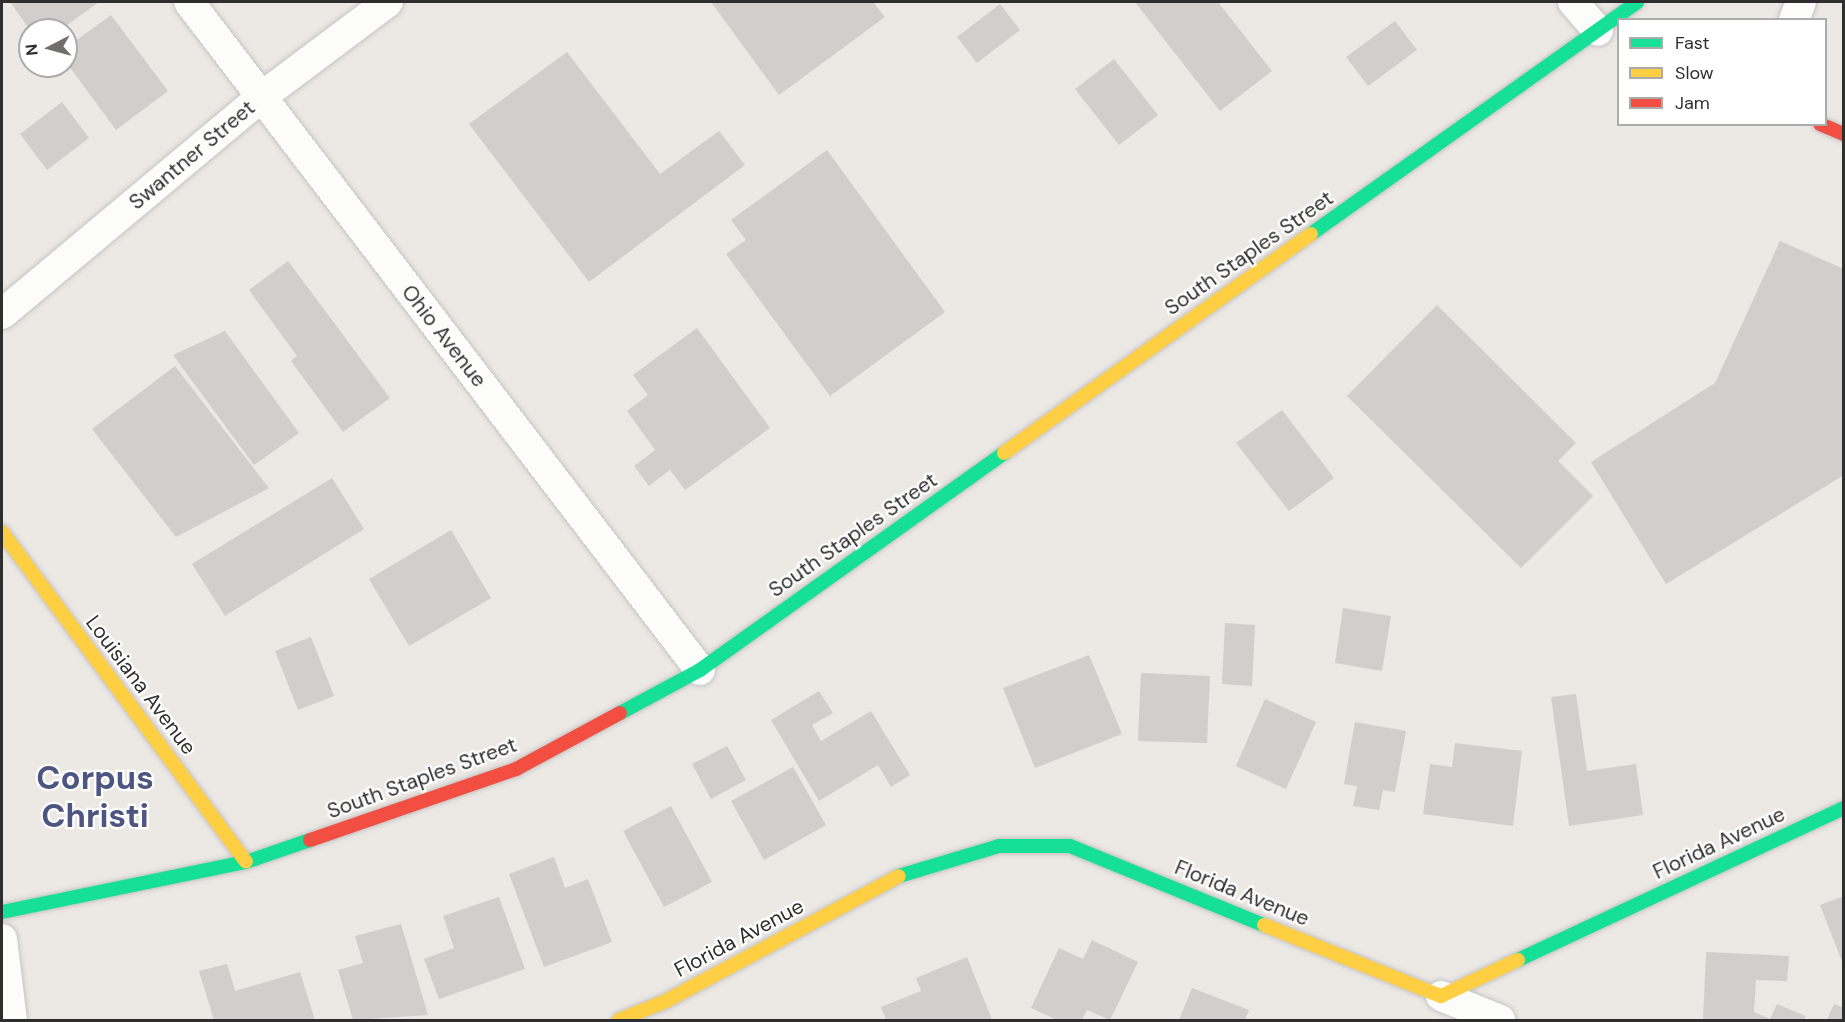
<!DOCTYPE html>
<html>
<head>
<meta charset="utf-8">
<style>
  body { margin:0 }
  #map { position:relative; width:1845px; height:1022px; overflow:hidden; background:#ece8e4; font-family:"DM Sans",sans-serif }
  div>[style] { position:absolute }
  .building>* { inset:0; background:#d1cecb }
  .roads { filter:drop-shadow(0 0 2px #c5c4c5) drop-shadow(0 0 2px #c5c4c5) }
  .street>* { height:30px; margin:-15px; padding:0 15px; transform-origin:15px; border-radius:15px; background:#fcfcfb }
  .fast>* { height:14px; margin:-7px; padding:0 7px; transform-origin:7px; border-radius:7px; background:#16e098 }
  .slow>* { height:14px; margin:-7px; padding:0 7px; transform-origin:7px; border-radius:7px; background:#ffcf43 }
  .jam>* { height:14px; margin:-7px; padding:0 7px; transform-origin:7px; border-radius:7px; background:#f24e42 }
  span { translate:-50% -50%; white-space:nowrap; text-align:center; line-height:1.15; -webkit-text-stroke:4.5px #fff; paint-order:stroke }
  .street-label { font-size:21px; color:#2e2e2e }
  .town-label { font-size:33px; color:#4d5680; font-weight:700 }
  .frame { position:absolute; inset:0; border:3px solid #2e2e2e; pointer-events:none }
  .legend { position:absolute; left:1617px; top:18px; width:210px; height:108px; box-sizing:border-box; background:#fff; border:2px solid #ababab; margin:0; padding:8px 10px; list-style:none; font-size:18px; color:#2e2e2e }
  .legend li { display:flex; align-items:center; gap:12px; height:30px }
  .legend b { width:30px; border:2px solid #ababab }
  .north { position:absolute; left:18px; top:18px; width:60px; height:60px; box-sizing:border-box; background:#fff; border:2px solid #ababab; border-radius:50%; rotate:264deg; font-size:16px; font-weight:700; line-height:24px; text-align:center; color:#2e2e2e }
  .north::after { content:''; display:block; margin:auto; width:21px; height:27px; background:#706f6e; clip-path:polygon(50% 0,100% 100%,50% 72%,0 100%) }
</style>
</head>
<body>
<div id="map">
  <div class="building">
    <i style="clip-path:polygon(10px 2px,99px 2px,60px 30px,30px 30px)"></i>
    <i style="clip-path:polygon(711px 2px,873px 2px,885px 17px,779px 95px)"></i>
    <i style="clip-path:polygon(1135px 2px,1218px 2px,1272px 71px,1220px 111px)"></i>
    <i style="clip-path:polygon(1000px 4px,1020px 30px,977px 63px,957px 37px)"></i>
    <i style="clip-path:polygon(111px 15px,168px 91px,116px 130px,66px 62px,66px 48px)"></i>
    <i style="clip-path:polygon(1395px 21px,1417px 50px,1368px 86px,1346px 57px)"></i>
    <i style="clip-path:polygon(567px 52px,660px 174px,719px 131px,745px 165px,589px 282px,469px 124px)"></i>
    <i style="clip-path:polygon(1114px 59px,1158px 115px,1119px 145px,1075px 89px)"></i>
    <i style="clip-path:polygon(62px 102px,89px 138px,47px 170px,20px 134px)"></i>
    <i style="clip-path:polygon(827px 150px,945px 312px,830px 396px,726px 254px,746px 240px,731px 220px)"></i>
    <i style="clip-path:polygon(1780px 241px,1844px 269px,1844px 475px,1666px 584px,1591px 462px,1715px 383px)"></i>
    <i style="clip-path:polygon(288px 261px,390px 398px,343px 432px,291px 361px,297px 356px,249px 290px)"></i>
    <i style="clip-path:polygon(1437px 305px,1576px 443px,1558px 461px,1593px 496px,1521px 568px,1347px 396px)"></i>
    <i style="clip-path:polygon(697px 328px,770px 428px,685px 490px,670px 470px,649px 486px,634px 466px,655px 450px,627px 411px,648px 395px,633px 375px)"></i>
    <i style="clip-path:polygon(225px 331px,299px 433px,254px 465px,173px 355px)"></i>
    <i style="clip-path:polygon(175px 366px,269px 488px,176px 537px,92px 429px)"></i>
    <i style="clip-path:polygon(1282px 410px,1334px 478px,1289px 511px,1236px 443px)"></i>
    <i style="clip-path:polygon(332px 478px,364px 529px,225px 616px,192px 564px)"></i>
    <i style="clip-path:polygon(451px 530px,491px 598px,409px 646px,369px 579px)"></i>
    <i style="clip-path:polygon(1343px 608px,1391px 616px,1382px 671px,1335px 663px)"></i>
    <i style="clip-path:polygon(1225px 623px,1255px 625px,1252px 686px,1222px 684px)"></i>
    <i style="clip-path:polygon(311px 637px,334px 696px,298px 710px,275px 651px)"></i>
    <i style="clip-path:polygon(1089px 655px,1122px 734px,1035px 768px,1003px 688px)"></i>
    <i style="clip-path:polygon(1141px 673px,1210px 676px,1207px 743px,1138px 741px)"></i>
    <i style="clip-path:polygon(819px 691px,833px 713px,812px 725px,821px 741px,871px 711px,910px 775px,891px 787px,878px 765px,819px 801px,771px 720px)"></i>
    <i style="clip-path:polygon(1576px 694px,1587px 771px,1636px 764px,1643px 815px,1569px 826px,1551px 697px)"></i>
    <i style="clip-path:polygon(1265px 699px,1316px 722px,1286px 789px,1236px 766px)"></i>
    <i style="clip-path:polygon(1355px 722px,1406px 731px,1395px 792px,1383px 790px,1379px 810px,1353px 806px,1357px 786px,1344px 784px)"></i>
    <i style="clip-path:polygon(1455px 743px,1522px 751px,1513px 826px,1423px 814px,1430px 764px,1452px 767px)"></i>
    <i style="clip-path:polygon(727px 746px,746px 780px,711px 799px,692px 764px)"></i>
    <i style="clip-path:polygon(793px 767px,826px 825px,764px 860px,731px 801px)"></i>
    <i style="clip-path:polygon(671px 806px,712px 882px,664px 907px,623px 831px)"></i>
    <i style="clip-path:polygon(554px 857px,565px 888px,588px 879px,612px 942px,544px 967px,509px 874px)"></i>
    <i style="clip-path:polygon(1844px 896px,1844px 964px,1843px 964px,1820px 905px)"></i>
    <i style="clip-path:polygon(499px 897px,525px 969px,439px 999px,424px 959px,454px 948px,443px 916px)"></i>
    <i style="clip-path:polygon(401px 924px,428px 1015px,353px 1020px,338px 970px,363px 963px,355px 936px)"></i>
    <i style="clip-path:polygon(1092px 940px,1138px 962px,1110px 1020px,1087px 1010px,1082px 1020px,1057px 1020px,1031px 1008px,1059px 948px,1083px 959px)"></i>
    <i style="clip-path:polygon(1706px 952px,1789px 956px,1787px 981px,1756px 980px,1754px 1012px,1770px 1019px,1777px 1004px,1806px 1016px,1804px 1020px,1703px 1020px)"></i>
    <i style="clip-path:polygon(967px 957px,992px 1020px,886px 1020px,881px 1007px,921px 991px,916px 978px)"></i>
    <i style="clip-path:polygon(227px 964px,235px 991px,300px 972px,315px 1020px,214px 1020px,199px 971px)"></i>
    <i style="clip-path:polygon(1192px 988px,1249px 1010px,1245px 1020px,1179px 1020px)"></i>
    <i style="clip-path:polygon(1834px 1004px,1844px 1008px,1844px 1020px,1827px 1020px)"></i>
  </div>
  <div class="roads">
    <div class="street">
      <i style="left:189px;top:2px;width:841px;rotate:52.59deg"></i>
      <i style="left:1573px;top:2px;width:38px;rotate:49deg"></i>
      <i style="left:1794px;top:20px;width:19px;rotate:-69deg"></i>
      <i style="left:2px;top:314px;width:336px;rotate:-39.9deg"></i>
      <i style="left:260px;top:98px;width:160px;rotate:-36.9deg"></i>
      <i style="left:2px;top:939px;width:82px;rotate:83deg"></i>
      <i style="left:1441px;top:996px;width:64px;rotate:22.1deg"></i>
    </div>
    <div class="fast">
      <i style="left:1311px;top:234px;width:400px;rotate:-35.4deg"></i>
      <i style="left:620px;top:713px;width:91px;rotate:-28.3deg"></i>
      <i style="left:700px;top:670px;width:374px;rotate:-35.5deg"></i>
      <i style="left:899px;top:876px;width:104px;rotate:-16.7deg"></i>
      <i style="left:999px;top:846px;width:71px"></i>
      <i style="left:1070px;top:846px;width:209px;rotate:22.2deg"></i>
      <i style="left:2px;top:912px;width:249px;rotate:-11.6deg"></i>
      <i style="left:246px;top:862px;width:68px;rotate:-19deg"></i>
      <i style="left:1518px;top:960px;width:360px;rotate:-25deg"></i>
    </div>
    <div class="slow">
      <i style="left:1004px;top:453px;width:377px;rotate:-35.5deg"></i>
      <i style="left:2px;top:532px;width:410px;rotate:53.5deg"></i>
      <i style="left:1264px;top:925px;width:191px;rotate:21.9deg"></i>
      <i style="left:1441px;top:996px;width:85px;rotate:-25.1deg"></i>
      <i style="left:619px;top:1020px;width:51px;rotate:-22deg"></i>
      <i style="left:666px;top:1001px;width:264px;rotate:-28.2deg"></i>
    </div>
    <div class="jam">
      <i style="left:1820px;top:124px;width:26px;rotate:23deg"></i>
      <i style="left:310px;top:840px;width:218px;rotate:-19deg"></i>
      <i style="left:516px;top:769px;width:118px;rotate:-28.3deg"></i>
    </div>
  </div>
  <div class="street-label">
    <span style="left:192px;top:155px;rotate:-40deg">Swantner Street</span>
    <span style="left:1249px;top:253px;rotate:-35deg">South Staples Street</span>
    <span style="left:444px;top:336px;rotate:52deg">Ohio Avenue</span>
    <span style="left:853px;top:535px;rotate:-35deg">South Staples Street</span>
    <span style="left:141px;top:685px;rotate:53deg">Louisiana Avenue</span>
    <span style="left:422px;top:778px;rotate:-20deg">South Staples Street</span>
    <span style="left:1719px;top:843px;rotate:-25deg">Florida Avenue</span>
    <span style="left:1242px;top:893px;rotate:22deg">Florida Avenue</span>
    <span style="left:739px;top:938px;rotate:-28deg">Florida Avenue</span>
  </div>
  <div class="town-label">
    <span style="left:95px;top:797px">Corpus<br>Christi</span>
  </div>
  <div class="frame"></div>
  <ul class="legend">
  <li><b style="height:8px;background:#16e098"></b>Fast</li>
  <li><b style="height:8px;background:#ffcf43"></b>Slow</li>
  <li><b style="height:8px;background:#f24e42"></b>Jam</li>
  </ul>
  <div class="north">N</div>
</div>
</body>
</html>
